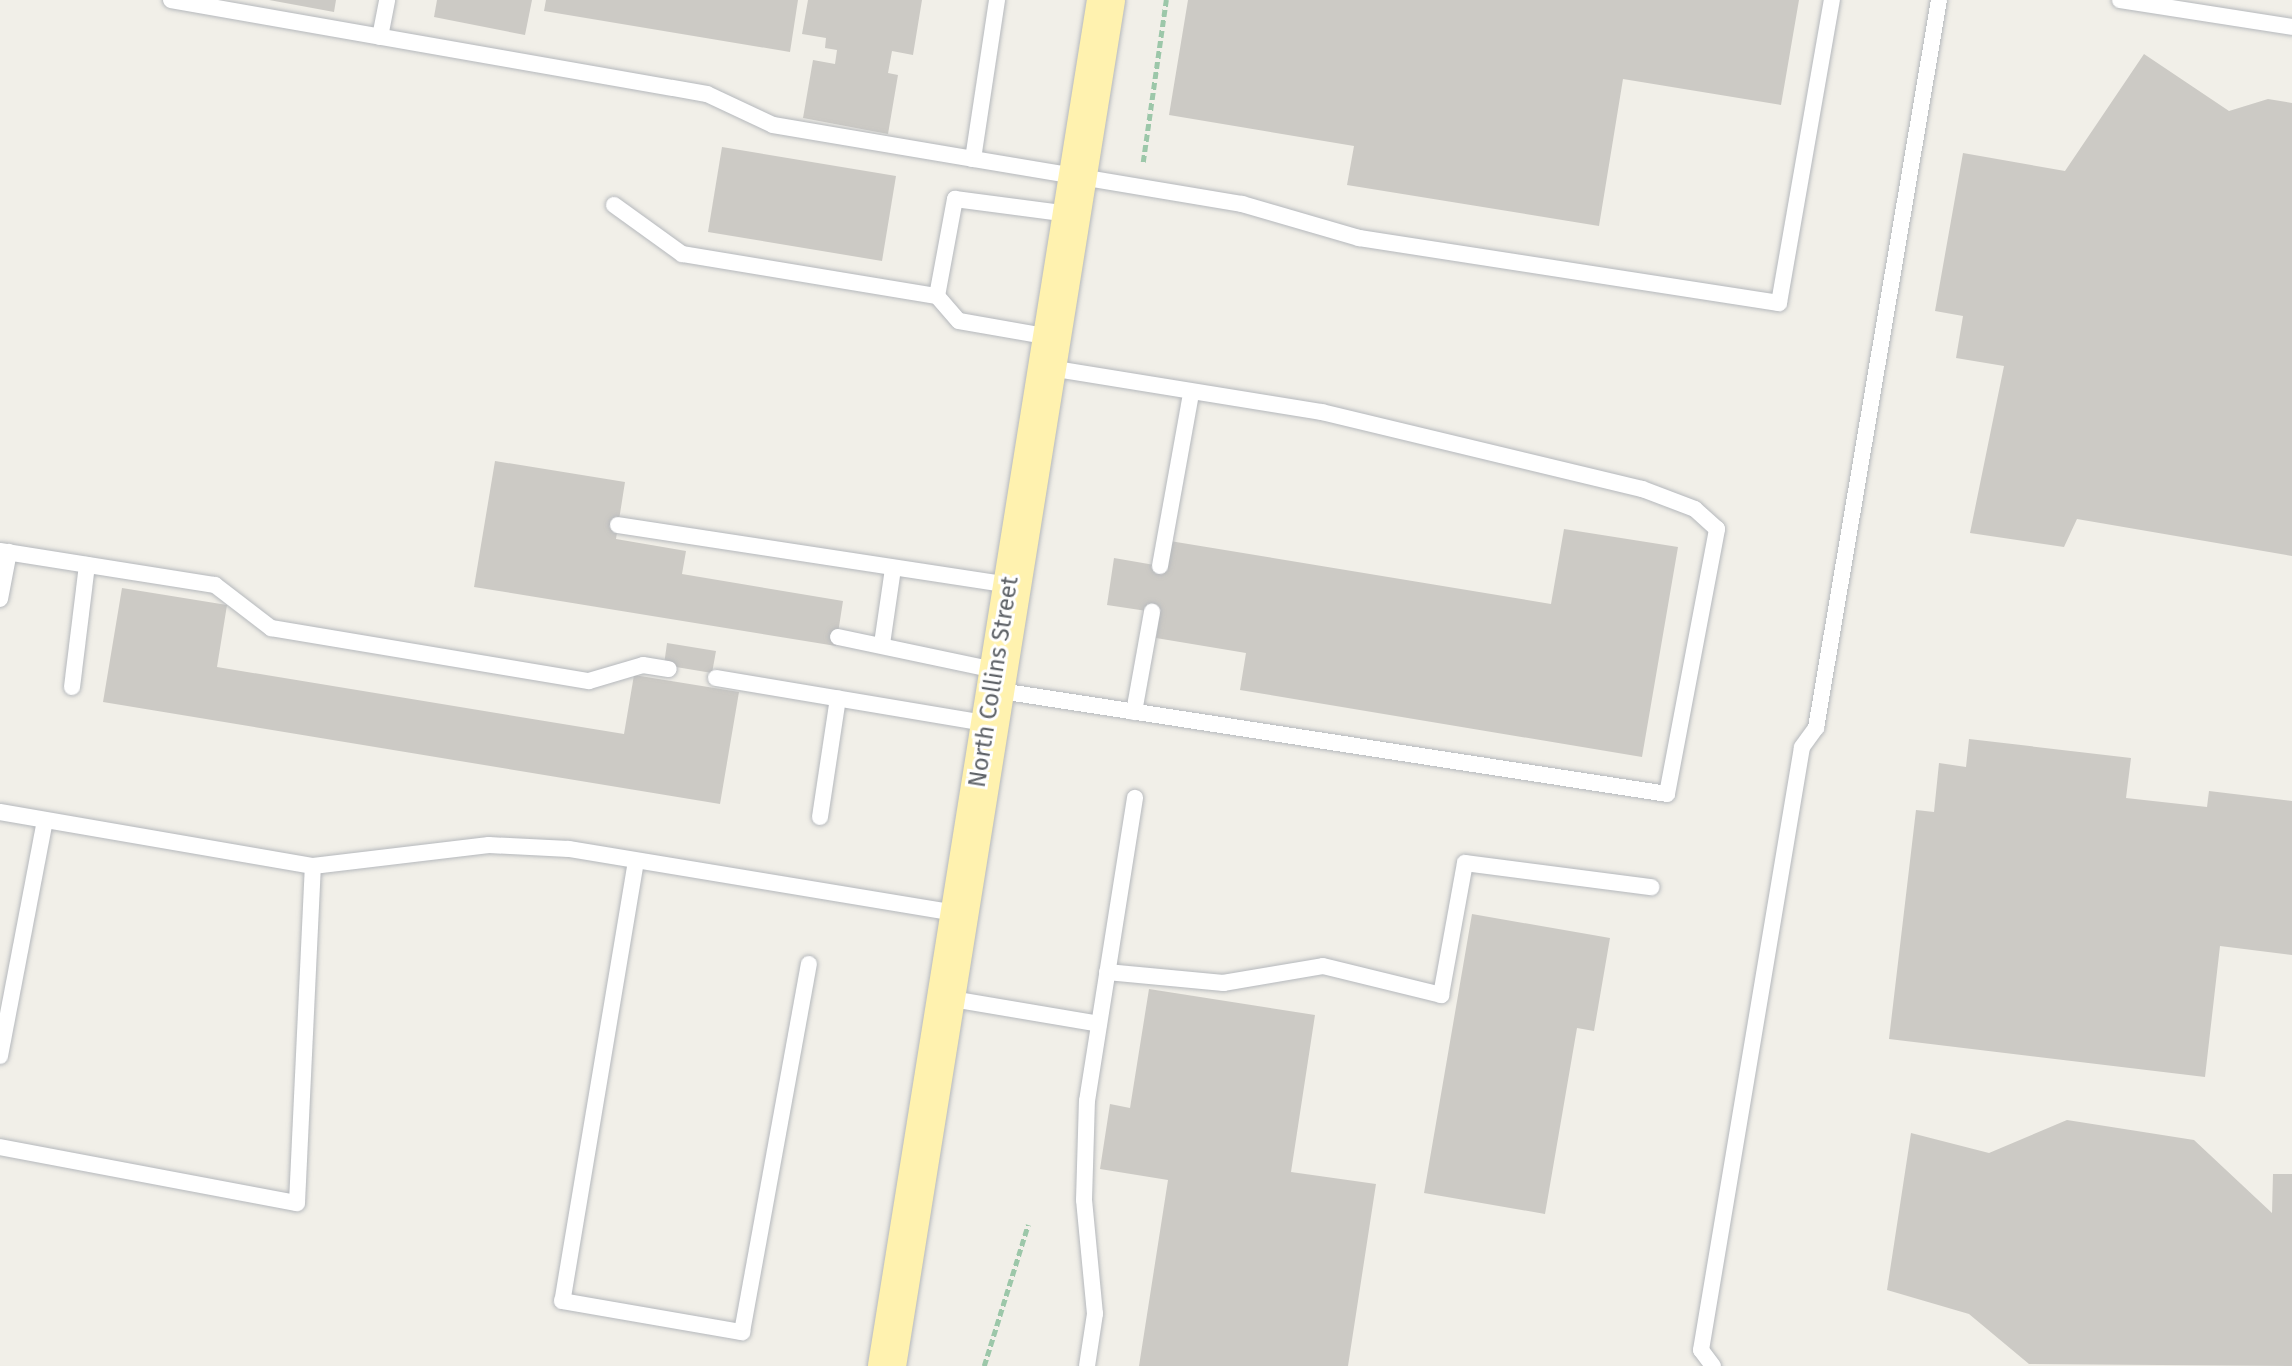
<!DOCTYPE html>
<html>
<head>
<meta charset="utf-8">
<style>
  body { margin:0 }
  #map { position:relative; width:2292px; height:1366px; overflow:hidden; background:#f1efe8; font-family:"Fira Sans",sans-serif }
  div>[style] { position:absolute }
  .building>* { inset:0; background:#cccac5 }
  .path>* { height:4.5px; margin-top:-2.25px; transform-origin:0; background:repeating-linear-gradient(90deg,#9cc7a9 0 7px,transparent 0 10.5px) }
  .roads { filter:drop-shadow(0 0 2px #b5b8bc) drop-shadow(0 0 2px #b5b8bc) }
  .service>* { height:16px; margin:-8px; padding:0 8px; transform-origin:8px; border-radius:8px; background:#fff }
  .primary>* { height:38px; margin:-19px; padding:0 19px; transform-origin:19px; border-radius:19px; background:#fff2af }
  span { translate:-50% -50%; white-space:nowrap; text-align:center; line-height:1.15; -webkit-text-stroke:6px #fff; paint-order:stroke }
  .street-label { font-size:24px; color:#5f6368 }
</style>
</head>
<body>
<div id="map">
  <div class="building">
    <i style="clip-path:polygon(269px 0,336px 0,334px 12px)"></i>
    <i style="clip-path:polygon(437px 0,532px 0,525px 35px,434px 17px)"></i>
    <i style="clip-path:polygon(546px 0,798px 0,790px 52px,544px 11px)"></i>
    <i style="clip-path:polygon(808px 0,922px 0,913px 55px,892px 51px,888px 73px,898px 75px,888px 134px,803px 118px,813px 60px,835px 64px,837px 50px,825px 48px,826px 38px,802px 34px)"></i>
    <i style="clip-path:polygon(1188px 0,1799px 0,1781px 105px,1623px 79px,1599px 226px,1347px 185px,1354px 146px,1169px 115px)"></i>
    <i style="clip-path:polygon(2144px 54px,2229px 111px,2268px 99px,2292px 103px,2292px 556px,2077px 519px,2064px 547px,1970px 533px,2004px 366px,1956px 358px,1963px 316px,1935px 311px,1963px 153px,2065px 171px)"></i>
    <i style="clip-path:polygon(722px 147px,896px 176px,882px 261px,708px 232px)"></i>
    <i style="clip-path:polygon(495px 461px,625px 482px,616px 539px,686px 551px,682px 574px,843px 601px,836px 646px,474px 587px)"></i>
    <i style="clip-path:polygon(1564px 529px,1678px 547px,1642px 757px,1240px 690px,1246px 653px,1156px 638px,1160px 613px,1107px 605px,1114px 558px,1166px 567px,1170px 541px,1551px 604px)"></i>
    <i style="clip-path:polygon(122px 588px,227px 605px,217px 667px,624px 734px,634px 675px,739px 692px,720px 804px,103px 702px)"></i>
    <i style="clip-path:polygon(667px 643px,716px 651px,712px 673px,664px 665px)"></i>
    <i style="clip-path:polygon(1969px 739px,2131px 758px,2126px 798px,2207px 807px,2209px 791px,2292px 801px,2292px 955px,2220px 946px,2205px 1077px,1889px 1039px,1916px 810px,1934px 812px,1939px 763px,1966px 767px)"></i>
    <i style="clip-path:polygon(1472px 914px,1610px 938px,1594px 1031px,1577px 1028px,1545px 1214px,1424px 1193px)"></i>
    <i style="clip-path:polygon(1149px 989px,1315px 1015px,1291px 1172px,1376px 1184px,1348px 1366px,1139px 1366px,1168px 1180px,1100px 1169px,1110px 1104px,1130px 1108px)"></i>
    <i style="clip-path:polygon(2067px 1120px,2194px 1140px,2272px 1213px,2273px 1174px,2292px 1174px,2292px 1366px,2029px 1364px,1969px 1314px,1887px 1290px,1911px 1133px,1989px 1153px)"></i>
  </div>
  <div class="path">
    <i style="left:1143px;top:162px;width:164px;rotate:-81.9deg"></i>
    <i style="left:984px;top:1366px;width:148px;rotate:-72.7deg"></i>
  </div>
  <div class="roads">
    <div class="service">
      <i style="left:171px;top:0;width:544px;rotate:9.95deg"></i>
      <i style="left:707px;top:94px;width:73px;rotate:25.2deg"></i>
      <i style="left:773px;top:125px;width:203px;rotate:9.6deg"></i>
      <i style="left:973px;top:159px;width:161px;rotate:-81.4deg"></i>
      <i style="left:2120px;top:0;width:174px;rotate:8.9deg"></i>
      <i style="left:380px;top:37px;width:38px;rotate:-79deg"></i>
      <i style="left:973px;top:159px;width:273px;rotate:9.5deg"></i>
      <i style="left:1242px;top:204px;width:122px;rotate:16.2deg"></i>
      <i style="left:1359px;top:238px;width:425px;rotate:8.8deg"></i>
      <i style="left:1779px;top:303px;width:308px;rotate:-80.1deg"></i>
      <i style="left:614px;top:205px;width:84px;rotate:35.8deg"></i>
      <i style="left:682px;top:254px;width:258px;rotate:9.4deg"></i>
      <i style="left:937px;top:296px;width:99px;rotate:-79.5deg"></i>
      <i style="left:955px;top:199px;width:115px;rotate:7.5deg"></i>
      <i style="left:937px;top:296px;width:33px;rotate:49deg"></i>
      <i style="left:959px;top:321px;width:92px;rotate:10deg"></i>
      <i style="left:618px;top:525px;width:396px;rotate:8.7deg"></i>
      <i style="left:0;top:551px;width:218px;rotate:9deg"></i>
      <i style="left:215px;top:585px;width:71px;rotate:37.5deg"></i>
      <i style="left:271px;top:628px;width:322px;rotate:9.5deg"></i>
      <i style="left:589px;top:681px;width:56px;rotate:-16.5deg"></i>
      <i style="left:643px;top:665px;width:26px;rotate:9deg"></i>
      <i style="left:1160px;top:566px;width:175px;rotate:-79.8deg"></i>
      <i style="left:0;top:599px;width:48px;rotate:-79.2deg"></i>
      <i style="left:838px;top:637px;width:160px;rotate:11.9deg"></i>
      <i style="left:882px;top:644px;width:76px;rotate:-81.7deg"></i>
      <i style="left:716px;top:678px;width:274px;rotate:9.5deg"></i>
      <i style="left:72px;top:687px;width:123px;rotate:-83deg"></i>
      <i style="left:994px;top:690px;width:681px;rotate:8.78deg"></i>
      <i style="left:1667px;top:794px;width:270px;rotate:-79.3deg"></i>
      <i style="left:1717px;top:529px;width:30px;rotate:-138deg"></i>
      <i style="left:1695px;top:509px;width:57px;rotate:-159.3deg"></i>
      <i style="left:1642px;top:489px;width:329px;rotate:-166.5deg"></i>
      <i style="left:1322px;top:412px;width:281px;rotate:-170.8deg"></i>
      <i style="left:1134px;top:712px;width:102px;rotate:-79.8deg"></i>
      <i style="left:0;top:812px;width:318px;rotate:9.8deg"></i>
      <i style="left:313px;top:866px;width:177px;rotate:-6.8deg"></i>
      <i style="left:489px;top:845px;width:80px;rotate:2.9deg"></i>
      <i style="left:569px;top:849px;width:393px;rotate:9.4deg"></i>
      <i style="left:820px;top:817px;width:120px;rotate:-81.4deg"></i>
      <i style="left:636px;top:861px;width:446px;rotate:99.5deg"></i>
      <i style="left:562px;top:1301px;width:183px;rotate:9.8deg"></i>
      <i style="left:742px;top:1332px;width:374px;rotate:-79.7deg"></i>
      <i style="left:1107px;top:972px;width:117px;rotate:5.4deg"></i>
      <i style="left:1223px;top:983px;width:101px;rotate:-9.6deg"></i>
      <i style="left:1323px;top:966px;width:122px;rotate:13.8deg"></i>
      <i style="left:1441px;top:995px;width:134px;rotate:-79.7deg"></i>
      <i style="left:1465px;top:863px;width:188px;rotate:7.4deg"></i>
      <i style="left:946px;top:998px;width:155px;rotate:9.6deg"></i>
      <i style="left:0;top:1056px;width:240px;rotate:-79.2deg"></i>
      <i style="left:0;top:1147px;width:302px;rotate:10.7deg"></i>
      <i style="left:297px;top:1203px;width:337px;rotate:-87.3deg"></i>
      <i style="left:1087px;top:1366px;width:53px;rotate:-81.3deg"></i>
      <i style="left:1095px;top:1314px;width:115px;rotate:-95.5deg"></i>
      <i style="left:1084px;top:1200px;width:99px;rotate:-88.3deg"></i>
      <i style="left:1087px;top:1101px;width:307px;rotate:-81deg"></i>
      <i style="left:1713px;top:1366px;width:20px;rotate:-127deg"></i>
      <i style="left:1701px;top:1350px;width:611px;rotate:-80.49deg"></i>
      <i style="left:1802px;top:747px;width:24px;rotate:-54deg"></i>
      <i style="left:1816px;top:728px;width:738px;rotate:-80.41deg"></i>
    </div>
    <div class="primary">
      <i style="left:887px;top:1366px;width:1383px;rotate:-80.89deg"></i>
    </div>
  </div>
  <div class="street-label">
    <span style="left:994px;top:682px;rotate:-81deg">North Collins Street</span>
  </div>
</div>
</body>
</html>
